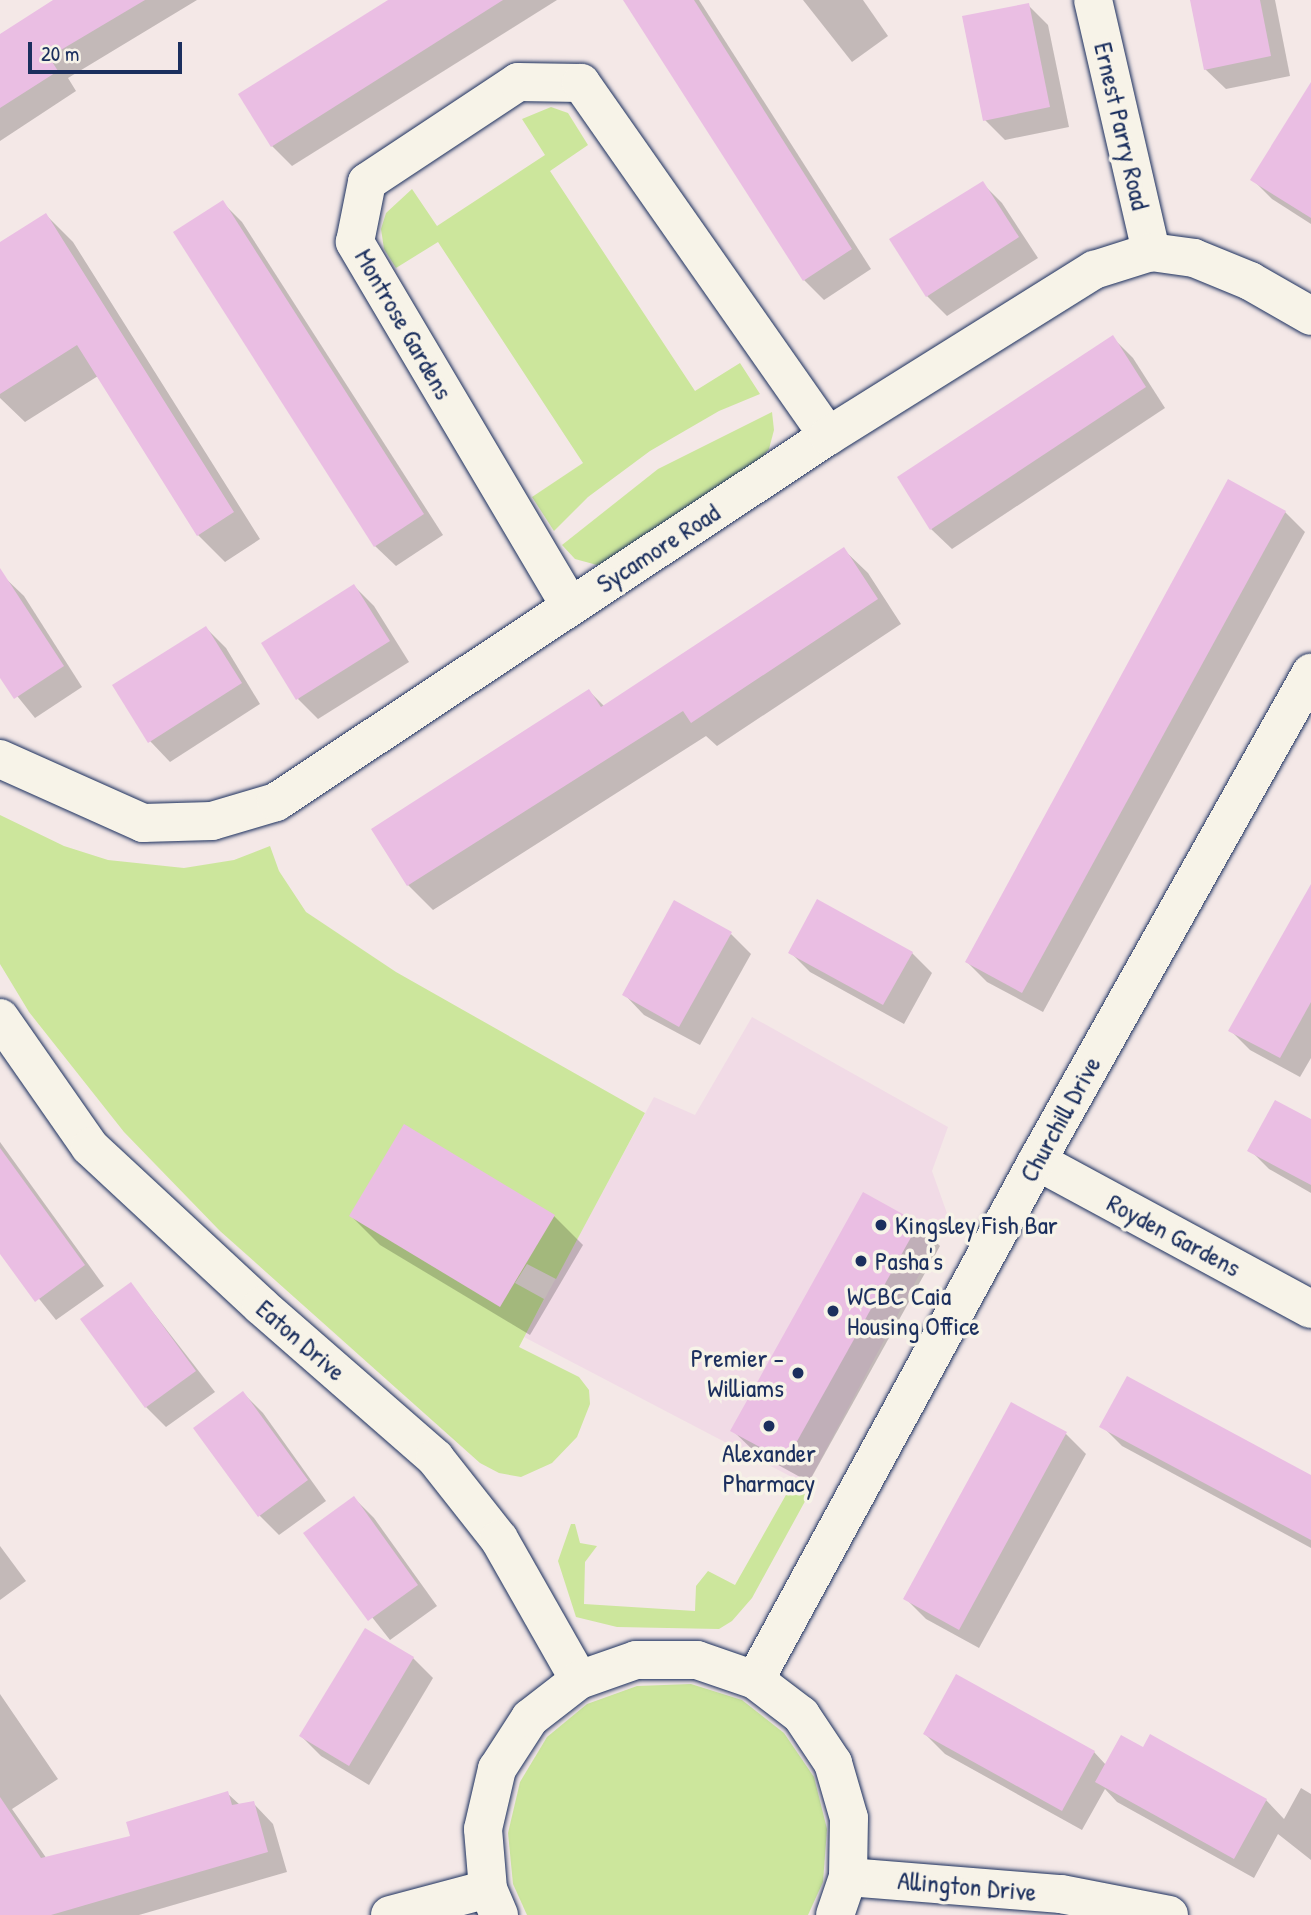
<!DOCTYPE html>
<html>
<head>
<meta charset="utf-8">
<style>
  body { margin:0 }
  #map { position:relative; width:1311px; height:1915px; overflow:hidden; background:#f4e8e7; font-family:"Patrick Hand",sans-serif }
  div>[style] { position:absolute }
  .built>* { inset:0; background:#f1dbe6 }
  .green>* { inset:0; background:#cce69c }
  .shadow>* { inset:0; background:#0003 }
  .building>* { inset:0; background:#eabee3 }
  .roads { filter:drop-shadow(0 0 2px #1b2f5e) drop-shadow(0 0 2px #1b2f5e) }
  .minor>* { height:38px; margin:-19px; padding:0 19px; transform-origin:19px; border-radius:19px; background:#f7f3e8 }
  .dots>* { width:19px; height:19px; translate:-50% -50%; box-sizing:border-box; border:4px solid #f7f3e8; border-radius:50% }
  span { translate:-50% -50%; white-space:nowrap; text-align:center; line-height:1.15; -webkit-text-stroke:7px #f7f3e8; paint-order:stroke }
  .street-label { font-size:26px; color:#1b2f5e }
  .poi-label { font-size:26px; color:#1b2f5e }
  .left { translate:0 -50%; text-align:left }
  .right { translate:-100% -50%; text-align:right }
  .scale { position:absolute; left:28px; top:42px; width:154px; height:32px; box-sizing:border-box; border:4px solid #1b2f5e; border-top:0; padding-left:9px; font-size:21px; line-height:24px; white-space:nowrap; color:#1b2f5e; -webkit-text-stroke:5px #f7f3e8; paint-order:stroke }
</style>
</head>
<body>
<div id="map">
  <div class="built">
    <i style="clip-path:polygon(752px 1017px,948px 1127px,932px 1171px,949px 1219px,807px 1485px,524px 1337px,654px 1097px,695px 1115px)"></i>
  </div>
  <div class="green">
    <i style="clip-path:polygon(551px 107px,568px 113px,588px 145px,550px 171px,695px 391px,740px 363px,760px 394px,719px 411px,650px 451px,588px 497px,554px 531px,532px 497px,583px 463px,438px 242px,396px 268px,384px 249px,381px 229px,386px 213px,412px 189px,437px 226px,545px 155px,522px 119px)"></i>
    <i style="clip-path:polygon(772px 412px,774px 430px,769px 449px,755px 466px,617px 558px,597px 565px,575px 559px,562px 545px,658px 469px)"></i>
    <i style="clip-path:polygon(0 815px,64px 846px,108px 860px,184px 868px,234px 860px,270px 846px,279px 871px,306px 912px,396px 972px,645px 1113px,556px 1279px,527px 1264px,515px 1283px,544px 1299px,519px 1347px,579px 1377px,589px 1390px,590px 1404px,577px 1437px,552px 1463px,521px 1477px,499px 1473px,480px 1463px,220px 1231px,124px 1132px,29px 1012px,0 964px)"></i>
    <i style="clip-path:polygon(791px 1486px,809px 1494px,752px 1598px,732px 1621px,719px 1629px,617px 1627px,576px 1617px,558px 1561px,571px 1524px,575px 1524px,580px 1543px,597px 1546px,585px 1562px,584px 1604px,695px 1611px,696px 1586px,708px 1571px,735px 1585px)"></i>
    <i style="clip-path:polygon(691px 1684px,742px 1700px,784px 1733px,814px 1777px,827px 1829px,823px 1882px,808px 1915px,527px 1915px,513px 1884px,508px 1833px,520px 1782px,547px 1737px,587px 1704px,637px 1686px)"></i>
  </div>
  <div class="shadow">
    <i style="clip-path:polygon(56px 0,197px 0,68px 78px,76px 91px,0 141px,0 36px)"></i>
    <i style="clip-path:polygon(391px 0,557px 0,292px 166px,272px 146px)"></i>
    <i style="clip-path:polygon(624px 0,699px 0,871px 269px,824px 300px,804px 280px)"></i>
    <i style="clip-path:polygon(803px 0,863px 0,888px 36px,852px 62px)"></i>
    <i style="clip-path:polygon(1192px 0,1275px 0,1290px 76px,1226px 89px,1205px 69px)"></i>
    <i style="clip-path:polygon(1028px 5px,1048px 25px,1069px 127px,1005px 140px,985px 120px)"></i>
    <i style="clip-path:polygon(1311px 140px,1311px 224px,1272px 199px,1252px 179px)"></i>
    <i style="clip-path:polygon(982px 183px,1002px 203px,1038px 258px,947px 316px,927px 296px)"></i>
    <i style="clip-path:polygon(222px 202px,242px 222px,443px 535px,396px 566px,375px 546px)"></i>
    <i style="clip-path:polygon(46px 215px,73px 242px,260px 539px,225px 562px,198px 535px,98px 376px,25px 422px,0 398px,0 256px)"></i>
    <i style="clip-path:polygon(1113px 338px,1133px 358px,1165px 408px,952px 549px,931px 529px)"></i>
    <i style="clip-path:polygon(1285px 512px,1305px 532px,1043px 1012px,987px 982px,967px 962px)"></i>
    <i style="clip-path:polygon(843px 549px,868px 573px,901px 624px,717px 746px,706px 736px,433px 910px,408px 885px,374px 830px,589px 691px,605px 707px)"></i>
    <i style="clip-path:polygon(3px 576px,24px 596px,82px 687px,35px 718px,0 675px)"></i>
    <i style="clip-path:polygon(354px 586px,374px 606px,409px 662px,318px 719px,298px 699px)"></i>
    <i style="clip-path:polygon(206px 628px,226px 648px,260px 704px,170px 762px,150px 741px)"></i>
    <i style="clip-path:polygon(1311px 887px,1311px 1058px,1300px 1077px,1250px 1050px,1230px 1030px)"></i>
    <i style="clip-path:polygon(731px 934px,751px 954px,700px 1045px,644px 1015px,624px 994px)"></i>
    <i style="clip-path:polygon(790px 952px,912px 953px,932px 973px,904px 1024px,810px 972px)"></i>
    <i style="clip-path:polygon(1311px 1121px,1311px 1193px,1269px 1169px,1250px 1150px)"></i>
    <i style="clip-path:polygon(0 1142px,104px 1286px,56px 1320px,0 1250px)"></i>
    <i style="clip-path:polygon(351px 1216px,554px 1216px,583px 1245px,530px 1335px,380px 1245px)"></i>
    <i style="clip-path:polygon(918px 1224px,940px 1246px,809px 1482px,755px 1452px,732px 1430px)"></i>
    <i style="clip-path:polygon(131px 1284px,215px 1392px,166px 1427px,146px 1407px)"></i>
    <i style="clip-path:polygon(243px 1393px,263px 1413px,326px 1501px,279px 1535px,259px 1515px)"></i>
    <i style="clip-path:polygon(1102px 1426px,1311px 1477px,1311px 1548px,1122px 1446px)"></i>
    <i style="clip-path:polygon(1065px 1433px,1086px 1454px,979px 1648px,926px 1619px,906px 1599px)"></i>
    <i style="clip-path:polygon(354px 1498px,374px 1518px,437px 1606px,390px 1640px,306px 1533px)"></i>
    <i style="clip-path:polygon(0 1546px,26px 1581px,0 1600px)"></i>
    <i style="clip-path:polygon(413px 1658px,433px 1678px,369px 1785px,321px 1756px,301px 1736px)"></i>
    <i style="clip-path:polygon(0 1694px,58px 1779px,12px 1809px,47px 1859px,132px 1837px,227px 1793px,240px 1805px,253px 1803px,273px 1824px,287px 1872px,139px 1915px,7px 1915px,0 1905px)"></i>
    <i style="clip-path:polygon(925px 1734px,1094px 1752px,1106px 1765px,1143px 1749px,1266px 1800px,1284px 1819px,1301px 1788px,1311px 1794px,1311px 1860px,1278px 1834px,1254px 1878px,1117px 1802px,1105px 1789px,1082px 1830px,945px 1754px)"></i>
  </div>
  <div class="building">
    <i style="clip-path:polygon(53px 0,145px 0,49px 57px,58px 71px,0 108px,0 34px)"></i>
    <i style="clip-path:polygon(388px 0,503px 0,271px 147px,238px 94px)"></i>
    <i style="clip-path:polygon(623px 0,694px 0,852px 249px,803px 281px)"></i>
    <i style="clip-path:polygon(1190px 0,1260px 0,1271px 56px,1204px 70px)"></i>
    <i style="clip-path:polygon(1029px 3px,1050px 107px,983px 121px,962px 16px)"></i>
    <i style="clip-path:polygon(1311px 82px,1311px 218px,1250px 180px)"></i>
    <i style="clip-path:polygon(983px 181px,1019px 237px,926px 297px,889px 239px)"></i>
    <i style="clip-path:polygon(223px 200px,424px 514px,374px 547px,173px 232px)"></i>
    <i style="clip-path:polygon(46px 213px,234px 512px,197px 536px,77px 345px,0 394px,0 242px)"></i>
    <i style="clip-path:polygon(1113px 335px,1146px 387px,930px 530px,897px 477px)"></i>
    <i style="clip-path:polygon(1228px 479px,1286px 511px,1022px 993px,965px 962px)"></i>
    <i style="clip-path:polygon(844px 547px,878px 599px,691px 723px,683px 711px,407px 886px,371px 829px,589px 689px,601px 707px)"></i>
    <i style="clip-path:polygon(0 568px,64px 666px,14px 699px,0 678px)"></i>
    <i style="clip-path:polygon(354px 584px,390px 641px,296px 700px,261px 643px)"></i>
    <i style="clip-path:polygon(206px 626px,242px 683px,148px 743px,112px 685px)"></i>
    <i style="clip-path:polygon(1311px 884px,1311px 1002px,1280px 1058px,1228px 1031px)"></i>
    <i style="clip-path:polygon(817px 899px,913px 952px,883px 1005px,788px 953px)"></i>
    <i style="clip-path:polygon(674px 900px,732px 932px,679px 1027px,622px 995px)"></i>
    <i style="clip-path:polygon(1275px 1100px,1311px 1119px,1311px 1185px,1247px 1151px)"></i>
    <i style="clip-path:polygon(404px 1124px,555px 1215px,500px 1307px,349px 1216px)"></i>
    <i style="clip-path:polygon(0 1148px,85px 1265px,35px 1302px,0 1254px)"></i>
    <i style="clip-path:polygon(863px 1192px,919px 1223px,786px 1461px,730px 1431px)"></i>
    <i style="clip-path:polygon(131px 1282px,196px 1371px,145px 1408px,80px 1319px)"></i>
    <i style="clip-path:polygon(1127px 1376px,1311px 1475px,1311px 1540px,1099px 1427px)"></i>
    <i style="clip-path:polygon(243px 1391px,308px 1480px,258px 1517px,193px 1428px)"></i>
    <i style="clip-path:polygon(1011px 1402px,1067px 1432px,959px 1630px,903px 1599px)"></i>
    <i style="clip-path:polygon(354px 1496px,418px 1585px,368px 1621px,303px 1533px)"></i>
    <i style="clip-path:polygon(365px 1628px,414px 1657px,349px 1766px,299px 1736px)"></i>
    <i style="clip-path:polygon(956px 1674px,1095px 1751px,1062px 1811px,923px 1734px)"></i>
    <i style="clip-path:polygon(1150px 1734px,1267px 1799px,1234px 1859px,1095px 1782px,1121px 1735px,1143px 1747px)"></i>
    <i style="clip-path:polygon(228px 1791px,232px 1805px,254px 1801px,268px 1852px,51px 1915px,0 1915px,0 1797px,41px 1858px,130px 1836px,126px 1822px)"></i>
  </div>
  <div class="roads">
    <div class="minor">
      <i style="left:1093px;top:0;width:259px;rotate:77deg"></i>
      <i style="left:570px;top:606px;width:423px;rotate:-120.6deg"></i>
      <i style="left:355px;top:242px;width:61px;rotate:-78.7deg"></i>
      <i style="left:367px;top:182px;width:181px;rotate:-33.5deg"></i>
      <i style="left:518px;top:82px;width:63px;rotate:0.9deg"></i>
      <i style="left:581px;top:83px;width:431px;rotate:55deg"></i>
      <i style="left:0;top:759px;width:157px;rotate:24.1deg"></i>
      <i style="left:143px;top:823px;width:69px;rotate:-1.7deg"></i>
      <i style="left:212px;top:821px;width:67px;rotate:-16.5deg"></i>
      <i style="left:276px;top:802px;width:662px;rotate:-33.55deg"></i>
      <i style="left:828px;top:436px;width:314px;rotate:-32deg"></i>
      <i style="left:1094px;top:270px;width:60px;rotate:-17.5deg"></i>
      <i style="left:1151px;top:252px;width:43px;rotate:7.9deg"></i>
      <i style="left:1194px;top:258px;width:61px;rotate:22.3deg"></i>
      <i style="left:1250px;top:281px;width:70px;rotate:29.8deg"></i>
      <i style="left:0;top:1018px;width:157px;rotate:55.1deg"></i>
      <i style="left:90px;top:1147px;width:233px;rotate:42.9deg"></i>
      <i style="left:261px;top:1306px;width:231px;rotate:41.1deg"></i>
      <i style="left:435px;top:1458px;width:103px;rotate:51.7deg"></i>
      <i style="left:499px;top:1539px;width:162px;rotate:60.4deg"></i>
      <i style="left:1037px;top:1161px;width:311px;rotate:28.4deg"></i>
      <i style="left:755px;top:1680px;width:591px;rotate:-61.48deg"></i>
      <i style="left:1037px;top:1161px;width:560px;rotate:-60.69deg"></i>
      <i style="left:848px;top:1877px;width:214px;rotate:4.6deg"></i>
      <i style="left:1061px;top:1894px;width:110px;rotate:11deg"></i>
      <i style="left:390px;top:1915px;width:101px;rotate:-14.9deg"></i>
      <i style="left:499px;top:1915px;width:28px;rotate:-113deg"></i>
      <i style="left:488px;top:1889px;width:60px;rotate:-94.8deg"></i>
      <i style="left:483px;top:1829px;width:62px;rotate:-76.9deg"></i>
      <i style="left:497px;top:1769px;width:61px;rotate:-57.1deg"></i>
      <i style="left:530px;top:1718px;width:62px;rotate:-37.8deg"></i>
      <i style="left:579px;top:1680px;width:60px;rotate:-19.3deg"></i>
      <i style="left:636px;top:1660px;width:61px"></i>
      <i style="left:697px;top:1660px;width:61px;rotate:19deg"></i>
      <i style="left:755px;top:1680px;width:58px;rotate:37.3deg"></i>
      <i style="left:801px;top:1715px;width:58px;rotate:56.3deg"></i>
      <i style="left:833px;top:1763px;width:57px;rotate:73.8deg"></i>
      <i style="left:849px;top:1818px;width:59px;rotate:91deg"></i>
      <i style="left:848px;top:1877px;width:40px;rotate:108.9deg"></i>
    </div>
  </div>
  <div class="dots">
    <i style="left:881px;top:1225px;background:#1b2f5e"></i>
    <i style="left:861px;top:1261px;background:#1b2f5e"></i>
    <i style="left:833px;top:1311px;background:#1b2f5e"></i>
    <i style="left:798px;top:1373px;background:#1b2f5e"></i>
    <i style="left:769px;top:1426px;background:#1b2f5e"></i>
  </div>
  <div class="street-label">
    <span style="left:1122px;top:126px;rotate:77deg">Ernest Parry Road</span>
    <span style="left:404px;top:324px;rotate:60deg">Montrose Gardens</span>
    <span style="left:658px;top:548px;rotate:-33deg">Sycamore Road</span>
    <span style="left:1060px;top:1119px;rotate:-61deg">Churchill Drive</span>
    <span style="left:1174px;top:1235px;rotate:28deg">Royden Gardens</span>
    <span style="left:301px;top:1340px;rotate:41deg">Eaton Drive</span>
    <span style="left:967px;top:1886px;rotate:5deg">Allington Drive</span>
  </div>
  <div class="poi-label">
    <span class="left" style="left:895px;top:1225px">Kingsley Fish Bar</span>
    <span class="left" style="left:875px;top:1261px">Pasha's</span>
    <span class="left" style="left:847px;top:1311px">WCBC Caia<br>Housing Office</span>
    <span class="right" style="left:784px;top:1373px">Premier -<br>Williams</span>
    <span style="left:769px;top:1468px">Alexander<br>Pharmacy</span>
  </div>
  <div class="scale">20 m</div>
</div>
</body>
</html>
